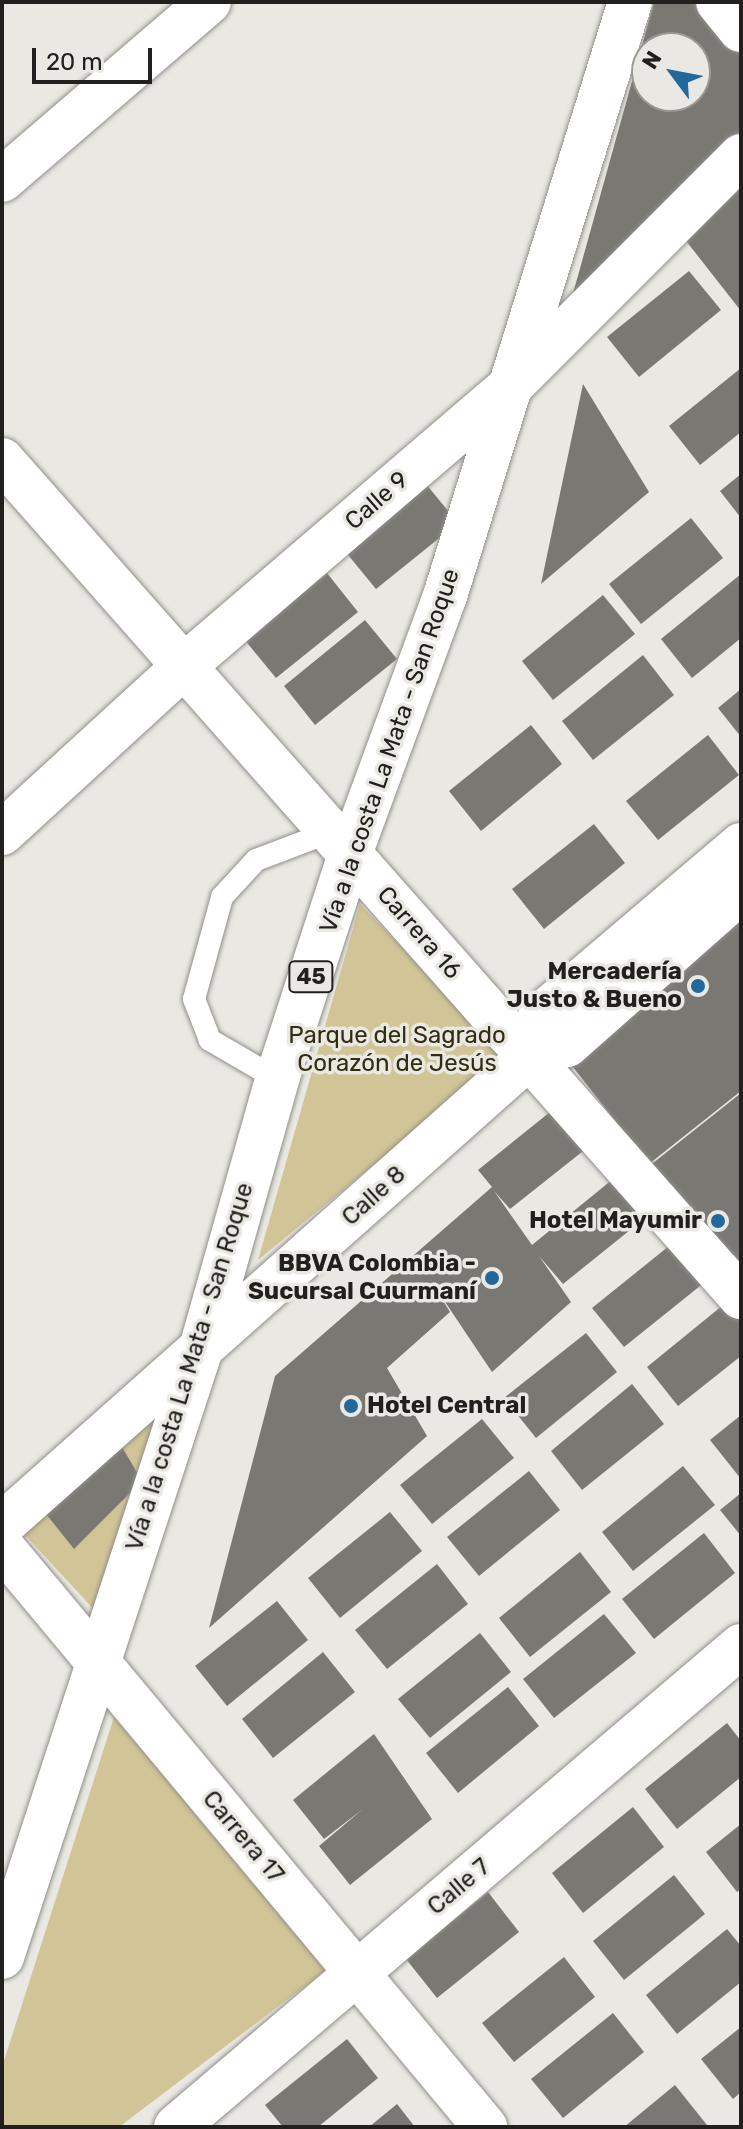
<!DOCTYPE html>
<html>
<head>
<meta charset="utf-8">
<style>
  body { margin:0 }
  #map { position:relative; width:743px; height:2129px; overflow:hidden; background:#e9e8e2; font-family:Rubik,sans-serif }
  div>[style] { position:absolute }
  .green>* { inset:0; background:#d1c597 }
  .building>* { inset:0; background:#797873 }
  .roads { filter:drop-shadow(0 0 2px #908f89) drop-shadow(0 0 2px #908f89) }
  .service>* { height:22px; margin:-11px; padding:0 11px; transform-origin:11px; border-radius:11px; background:#fff }
  .minor>* { height:44px; margin:-22px; padding:0 22px; transform-origin:22px; border-radius:22px; background:#fff }
  .trunk>* { height:44px; margin:-22px; padding:0 22px; transform-origin:22px; border-radius:22px; background:#fff }
  .dots>* { width:22px; height:22px; translate:-50% -50%; box-sizing:border-box; border:4px solid #e9e8e2; border-radius:50% }
  span { translate:-50% -50%; white-space:nowrap; text-align:center; line-height:1.15; -webkit-text-stroke:7px #e9e8e2; paint-order:stroke }
  .shield-label span { padding:2px 6px; background:#e9e8e2; border:2px solid; border-radius:6px; -webkit-text-stroke-width:0 }
  .shield-label { font-size:22px; color:#21201e; font-weight:700 }
  .street-label { font-size:24px; color:#21201e }
  .poi-label { font-size:24px; color:#21201e; font-weight:700 }
  .right { translate:-100% -50%; text-align:right }
  .left { translate:0 -50%; text-align:left }
  .park-label { font-size:24px; color:#332c11 }
  .frame { position:absolute; inset:0; border:4px solid #21201e; pointer-events:none }
  .north { position:absolute; left:631px; top:32px; width:80px; height:80px; box-sizing:border-box; background:#e9e8e2; border:2px solid #999894; border-radius:50%; rotate:302deg; font-size:22px; font-weight:700; line-height:32px; text-align:center; color:#21201e }
  .north::after { content:''; display:block; margin:auto; width:28px; height:36px; background:#22689c; clip-path:polygon(50% 0,100% 100%,50% 72%,0 100%) }
  .scale { position:absolute; left:32px; top:48px; width:120px; height:36px; box-sizing:border-box; border:4px solid #21201e; border-top:0; padding-left:10px; font-size:24px; line-height:28px; white-space:nowrap; color:#21201e; -webkit-text-stroke:6px #e9e8e2; paint-order:stroke }
</style>
</head>
<body>
<div id="map">
  <div class="green">
    <i style="clip-path:polygon(360px 904px,506px 1056px,258px 1260px)"></i>
    <i style="clip-path:polygon(172px 1399px,99px 1615px,15px 1524px)"></i>
    <i style="clip-path:polygon(114px 1717px,338px 1961px,119px 2127px,2px 2127px,2px 2067px)"></i>
  </div>
  <div class="building">
    <i style="clip-path:polygon(evenodd,654px 2px,706px 2px,741px 49px,741px 150px,569px 308px,654px 2px,647px 48px,695px 48px,695px 96px,647px 96px,647px 48px)"></i>
    <i style="clip-path:polygon(741px 186px,741px 311px,683px 237px)"></i>
    <i style="clip-path:polygon(689px 271px,721px 310px,639px 377px,607px 337px)"></i>
    <i style="clip-path:polygon(741px 368px,741px 432px,700px 465px,669px 426px)"></i>
    <i style="clip-path:polygon(583px 384px,649px 492px,541px 584px)"></i>
    <i style="clip-path:polygon(741px 474px,741px 518px,720px 491px)"></i>
    <i style="clip-path:polygon(426px 484px,458px 523px,376px 589px,344px 550px)"></i>
    <i style="clip-path:polygon(691px 518px,723px 558px,641px 624px,609px 584px)"></i>
    <i style="clip-path:polygon(327px 573px,358px 612px,276px 678px,244px 639px)"></i>
    <i style="clip-path:polygon(741px 574px,741px 638px,692px 678px,661px 639px)"></i>
    <i style="clip-path:polygon(603px 595px,635px 634px,553px 700px,522px 661px)"></i>
    <i style="clip-path:polygon(365px 620px,397px 659px,315px 725px,284px 686px)"></i>
    <i style="clip-path:polygon(643px 655px,674px 695px,593px 760px,562px 721px)"></i>
    <i style="clip-path:polygon(741px 689px,741px 737px,718px 708px)"></i>
    <i style="clip-path:polygon(531px 725px,562px 764px,481px 831px,449px 791px)"></i>
    <i style="clip-path:polygon(708px 735px,739px 775px,658px 840px,626px 801px)"></i>
    <i style="clip-path:polygon(594px 824px,625px 863px,544px 929px,512px 889px)"></i>
    <i style="clip-path:polygon(741px 911px,741px 1091px,649px 1164px,569px 1062px)"></i>
    <i style="clip-path:polygon(741px 1093px,741px 1274px,648px 1167px)"></i>
    <i style="clip-path:polygon(560px 1104px,592px 1144px,510px 1209px,494px 1191px,532px 1245px,613px 1179px,645px 1218px,563px 1284px,539px 1256px,571px 1302px,492px 1372px,431px 1281px,450px 1312px,387px 1368px,427px 1436px,209px 1628px,275px 1376px,492px 1187px,478px 1170px)"></i>
    <i style="clip-path:polygon(674px 1242px,705px 1282px,624px 1347px,592px 1308px)"></i>
    <i style="clip-path:polygon(728px 1301px,741px 1318px,741px 1356px,678px 1406px,647px 1367px)"></i>
    <i style="clip-path:polygon(586px 1333px,617px 1372px,536px 1438px,504px 1398px)"></i>
    <i style="clip-path:polygon(632px 1384px,664px 1424px,582px 1490px,551px 1451px)"></i>
    <i style="clip-path:polygon(741px 1415px,741px 1479px,710px 1440px)"></i>
    <i style="clip-path:polygon(482px 1419px,514px 1458px,432px 1524px,400px 1485px)"></i>
    <i style="clip-path:polygon(122px 1447px,142px 1481px,74px 1549px,42px 1509px)"></i>
    <i style="clip-path:polygon(683px 1466px,715px 1505px,633px 1571px,602px 1532px)"></i>
    <i style="clip-path:polygon(529px 1471px,560px 1510px,479px 1576px,447px 1537px)"></i>
    <i style="clip-path:polygon(741px 1493px,741px 1536px,720px 1510px)"></i>
    <i style="clip-path:polygon(390px 1512px,422px 1551px,340px 1618px,308px 1578px)"></i>
    <i style="clip-path:polygon(704px 1533px,735px 1573px,654px 1639px,622px 1599px)"></i>
    <i style="clip-path:polygon(580px 1552px,611px 1592px,530px 1657px,499px 1618px)"></i>
    <i style="clip-path:polygon(437px 1564px,468px 1604px,387px 1669px,355px 1630px)"></i>
    <i style="clip-path:polygon(277px 1601px,308px 1640px,227px 1706px,195px 1666px)"></i>
    <i style="clip-path:polygon(604px 1614px,636px 1653px,554px 1718px,523px 1679px)"></i>
    <i style="clip-path:polygon(480px 1633px,511px 1672px,430px 1738px,398px 1699px)"></i>
    <i style="clip-path:polygon(323px 1652px,355px 1692px,273px 1758px,242px 1719px)"></i>
    <i style="clip-path:polygon(508px 1687px,539px 1726px,458px 1793px,426px 1753px)"></i>
    <i style="clip-path:polygon(727px 1723px,741px 1741px,741px 1777px,677px 1829px,645px 1789px)"></i>
    <i style="clip-path:polygon(374px 1734px,432px 1819px,350px 1885px,319px 1846px,363px 1809px,324px 1839px,293px 1800px)"></i>
    <i style="clip-path:polygon(633px 1807px,664px 1847px,583px 1913px,552px 1873px)"></i>
    <i style="clip-path:polygon(741px 1824px,741px 1889px,737px 1892px,706px 1852px)"></i>
    <i style="clip-path:polygon(674px 1875px,705px 1914px,624px 1980px,593px 1941px)"></i>
    <i style="clip-path:polygon(488px 1892px,519px 1932px,437px 1998px,406px 1959px)"></i>
    <i style="clip-path:polygon(727px 1929px,741px 1946px,741px 1982px,677px 2034px,646px 1995px)"></i>
    <i style="clip-path:polygon(564px 1957px,595px 1997px,514px 2062px,482px 2023px)"></i>
    <i style="clip-path:polygon(613px 2013px,644px 2052px,563px 2118px,531px 2079px)"></i>
    <i style="clip-path:polygon(741px 2027px,741px 2092px,733px 2099px,701px 2059px)"></i>
    <i style="clip-path:polygon(347px 2039px,378px 2078px,318px 2127px,283px 2127px,265px 2105px)"></i>
    <i style="clip-path:polygon(675px 2085px,707px 2125px,624px 2127px)"></i>
    <i style="clip-path:polygon(397px 2104px,415px 2127px,369px 2127px)"></i>
  </div>
  <div class="roads">
    <div class="service">
      <i style="left:277px;top:1079px;width:78px;rotate:-149.8deg"></i>
      <i style="left:210px;top:1040px;width:44px;rotate:-111.3deg"></i>
      <i style="left:194px;top:999px;width:106px;rotate:-74.6deg"></i>
      <i style="left:222px;top:897px;width:50px;rotate:-47.4deg"></i>
      <i style="left:256px;top:860px;width:79px;rotate:-20.7deg"></i>
    </div>
    <div class="minor">
      <i style="left:718px;top:2px;width:36px;rotate:51deg"></i>
      <i style="left:2px;top:180px;width:273px;rotate:-40.7deg"></i>
      <i style="left:2px;top:460px;width:1117px;rotate:48.56deg"></i>
      <i style="left:2px;top:833px;width:247px;rotate:-42.5deg"></i>
      <i style="left:184px;top:666px;width:432px;rotate:-40.6deg"></i>
      <i style="left:512px;top:385px;width:324px;rotate:-45deg"></i>
      <i style="left:529px;top:1057px;width:42px;rotate:-75deg"></i>
      <i style="left:540px;top:1016px;width:264px;rotate:-40.4deg"></i>
      <i style="left:2px;top:1525px;width:705px;rotate:-41.61deg"></i>
      <i style="left:529px;top:1057px;width:40px;rotate:-18deg"></i>
      <i style="left:567px;top:1045px;width:232px;rotate:-41.5deg"></i>
      <i style="left:2px;top:1547px;width:755px;rotate:50.21deg"></i>
      <i style="left:176px;top:2127px;width:742px;rotate:-40.41deg"></i>
    </div>
    <div class="trunk">
      <i style="left:2px;top:1957px;width:637px;rotate:-71.88deg"></i>
      <i style="left:200px;top:1352px;width:284px;rotate:-74.2deg"></i>
      <i style="left:277px;top:1079px;width:237px;rotate:-72deg"></i>
      <i style="left:350px;top:854px;width:275px;rotate:-69.8deg"></i>
      <i style="left:445px;top:596px;width:622px;rotate:-72.7deg"></i>
    </div>
  </div>
  <div class="dots">
    <i style="left:698px;top:986px;background:#22689c"></i>
    <i style="left:718px;top:1221px;background:#22689c"></i>
    <i style="left:492px;top:1278px;background:#22689c"></i>
    <i style="left:351px;top:1406px;background:#22689c"></i>
  </div>
  <div class="shield-label">
    <span style="left:311px;top:977px">45</span>
  </div>
  <div class="street-label">
    <span style="left:377px;top:501px;rotate:-41deg">Calle 9</span>
    <span style="left:390px;top:751px;rotate:-71deg">Vía a la costa La Mata - San Roque</span>
    <span style="left:419px;top:933px;rotate:49deg">Carrera 16</span>
    <span style="left:374px;top:1196px;rotate:-42deg">Calle 8</span>
    <span style="left:190px;top:1367px;rotate:-73deg">Vía a la costa La Mata - San Roque</span>
    <span style="left:243px;top:1837px;rotate:50deg">Carrera 17</span>
    <span style="left:459px;top:1887px;rotate:-40deg">Calle 7</span>
  </div>
  <div class="poi-label">
    <span class="right" style="left:682px;top:986px">Mercadería<br>Justo &amp; Bueno</span>
    <span class="right" style="left:702px;top:1221px">Hotel Mayumir</span>
    <span class="right" style="left:476px;top:1278px">BBVA Colombia -<br>Sucursal Cuurmaní</span>
    <span class="left" style="left:367px;top:1406px">Hotel Central</span>
  </div>
  <div class="park-label">
    <span style="left:397px;top:1050px">Parque del Sagrado<br>Corazón de Jesús</span>
  </div>
  <div class="frame"></div>
  <div class="north">N</div>
  <div class="scale">20 m</div>
</div>
</body>
</html>
